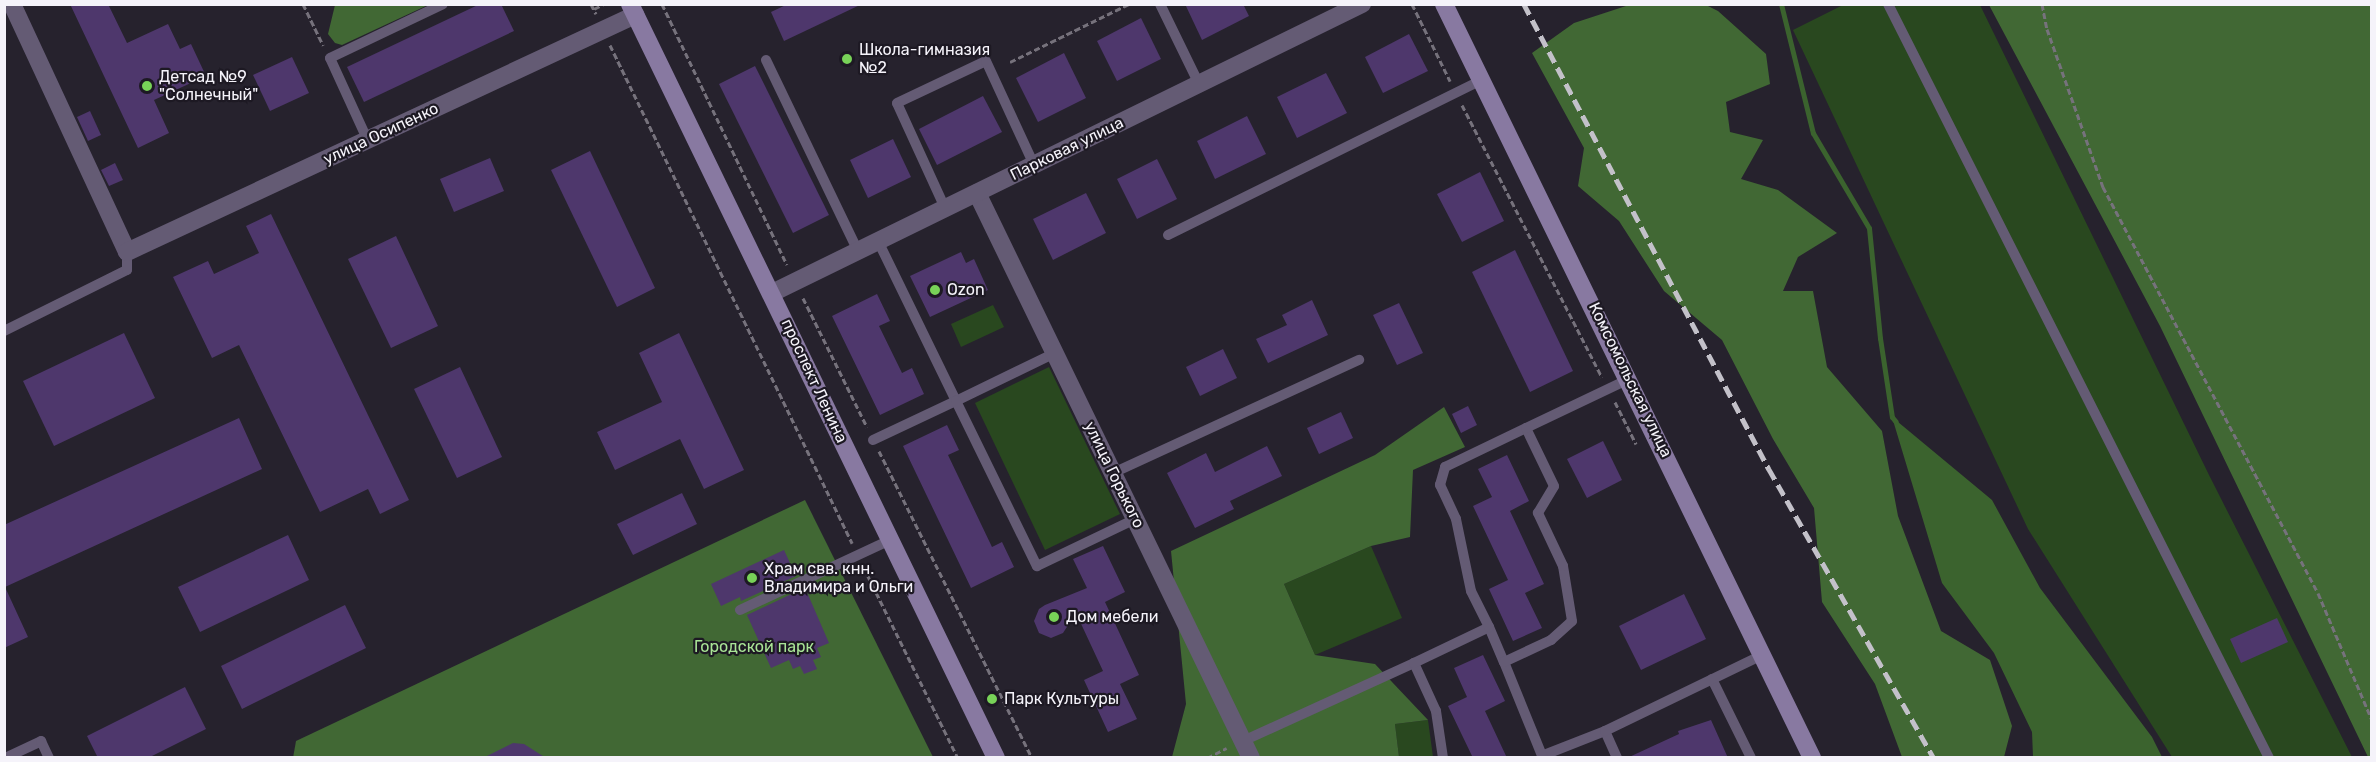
<!DOCTYPE html>
<html>
<head>
<meta charset="utf-8">
<style>
  body { margin:0 }
  #map { position:relative; width:2376px; height:762px; overflow:hidden; background:#26222d; font-family:Rubik,sans-serif }
  div>[style] { position:absolute }
  .green>* { inset:0; background:#29481f }
  .forest>* { inset:0; background:#416834 }
  .water>* { inset:0; background:#3b632e }
  .stream>* { height:5px; margin:-2.5px; padding:0 2.5px; transform-origin:2.5px; border-radius:2.5px; background:#3b632e }
  .building>* { inset:0; background:#4e376c }
  .path>* { height:3px; margin-top:-1.5px; transform-origin:0; background:repeating-linear-gradient(90deg,#76727c 0 6px,transparent 0 9px) }
  .lane>* { height:10px; margin:-5px; padding:0 5px; transform-origin:5px; border-radius:5px; background:#645b74 }
  .street>* { height:18px; margin:-9px; padding:0 9px; transform-origin:9px; border-radius:9px; background:#645b74 }
  .secondary>* { height:18px; margin:-9px; padding:0 9px; transform-origin:9px; border-radius:9px; background:#8879a1 }
  .rail>* { height:4.5px; margin-top:-2.25px; transform-origin:0; background:repeating-linear-gradient(90deg,#c3c1c9 0 12px,transparent 0 18px) }
  .dots>* { width:16px; height:16px; translate:-50% -50%; box-sizing:border-box; border:3px solid #1d1923; border-radius:50% }
  span { translate:-50% -50%; white-space:nowrap; text-align:center; line-height:1.15; -webkit-text-stroke:4.5px #1d1923; paint-order:stroke }
  .poi-label { font-size:16px; color:#f5f3fa }
  .left { translate:0 -50%; text-align:left }
  .street-label { font-size:16px; color:#f5f3fa }
  .park-label { font-size:16px; color:#a9e596 }
  .frame { position:absolute; inset:0; border:6px solid #f5f3fa; pointer-events:none }
</style>
</head>
<body>
<div id="map">
  <div class="green">
    <i style="clip-path:polygon(1843px 5px,1980px 5px,2210px 477px,2352px 757px,2172px 757px,2028px 529px,1793px 30px)"></i>
    <i style="clip-path:polygon(993px 305px,1004px 327px,961px 347px,951px 324px)"></i>
    <i style="clip-path:polygon(1049px 367px,1120px 514px,1045px 550px,975px 403px)"></i>
    <i style="clip-path:polygon(1371px 546px,1402px 618px,1315px 655px,1284px 584px)"></i>
    <i style="clip-path:polygon(1428px 720px,1433px 757px,1399px 757px,1395px 724px)"></i>
  </div>
  <div class="forest">
    <i style="clip-path:polygon(335px 5px,335px 4px,428px 5px,342px 45px,335px 43px,328px 34px)"></i>
    <i style="clip-path:polygon(1706px 5px,1718px 11px,1766px 54px,1770px 84px,1726px 102px,1730px 132px,1763px 140px,1741px 179px,1778px 190px,1837px 233px,1798px 257px,1783px 291px,1813px 291px,1827px 367px,1882px 431px,1898px 516px,1941px 631px,1990px 660px,2012px 726px,2004px 757px,1902px 757px,1875px 684px,1822px 602px,1814px 508px,1773px 439px,1722px 340px,1664px 291px,1619px 221px,1578px 186px,1584px 148px,1532px 53px,1574px 23px,1629px 5px)"></i>
    <i style="clip-path:polygon(1989px 5px,2371px 5px,2371px 757px,2368px 757px,2160px 326px)"></i>
    <i style="clip-path:polygon(1444px 407px,1465px 447px,1413px 470px,1410px 537px,1371px 546px,1284px 584px,1315px 655px,1375px 664px,1428px 720px,1395px 724px,1399px 757px,1172px 757px,1186px 704px,1171px 551px,1375px 455px)"></i>
    <i style="clip-path:polygon(805px 500px,933px 757px,293px 758px,296px 741px)"></i>
  </div>
  <div class="water">
    <i style="clip-path:polygon(1892px 417px,1992px 500px,2040px 588px,2152px 737px,2162px 757px,2033px 757px,2032px 732px,1994px 653px,1942px 583px)"></i>
  </div>
  <div class="stream">
    <i style="left:1781px;top:4px;width:133px;rotate:76.1deg"></i>
    <i style="left:1813px;top:133px;width:110px;rotate:59.5deg"></i>
    <i style="left:1869px;top:228px;width:111px;rotate:84.3deg"></i>
    <i style="left:1880px;top:338px;width:80px;rotate:81.4deg"></i>
    <i style="left:1892px;top:417px;width:6px;rotate:51deg"></i>
  </div>
  <div class="building">
    <i style="clip-path:polygon(70px 4px,108px 4px,127px 43px,168px 24px,180px 49px,191px 44px,206px 76px,154px 100px,169px 133px,138px 148px)"></i>
    <i style="clip-path:polygon(480px 4px,501px 4px,514px 31px,364px 102px,347px 67px)"></i>
    <i style="clip-path:polygon(788px 4px,862px 4px,784px 41px,771px 12px)"></i>
    <i style="clip-path:polygon(1185px 4px,1243px 4px,1249px 16px,1202px 40px)"></i>
    <i style="clip-path:polygon(1141px 18px,1161px 59px,1117px 81px,1097px 41px)"></i>
    <i style="clip-path:polygon(1409px 34px,1428px 71px,1383px 93px,1365px 57px)"></i>
    <i style="clip-path:polygon(1064px 53px,1086px 98px,1038px 122px,1016px 78px)"></i>
    <i style="clip-path:polygon(292px 57px,309px 93px,270px 111px,253px 75px)"></i>
    <i style="clip-path:polygon(755px 66px,829px 215px,793px 233px,719px 84px)"></i>
    <i style="clip-path:polygon(1326px 73px,1347px 113px,1297px 138px,1277px 97px)"></i>
    <i style="clip-path:polygon(983px 96px,1002px 132px,937px 165px,919px 129px)"></i>
    <i style="clip-path:polygon(90px 111px,101px 135px,88px 141px,77px 117px)"></i>
    <i style="clip-path:polygon(1247px 116px,1266px 154px,1215px 179px,1197px 141px)"></i>
    <i style="clip-path:polygon(893px 139px,911px 177px,868px 198px,850px 160px)"></i>
    <i style="clip-path:polygon(590px 151px,655px 288px,617px 307px,551px 170px)"></i>
    <i style="clip-path:polygon(490px 158px,504px 191px,454px 212px,440px 179px)"></i>
    <i style="clip-path:polygon(1157px 159px,1177px 199px,1137px 219px,1117px 179px)"></i>
    <i style="clip-path:polygon(115px 163px,123px 180px,109px 186px,101px 170px)"></i>
    <i style="clip-path:polygon(1480px 172px,1504px 221px,1462px 242px,1437px 194px)"></i>
    <i style="clip-path:polygon(1086px 193px,1106px 233px,1053px 260px,1033px 219px)"></i>
    <i style="clip-path:polygon(271px 214px,409px 500px,380px 514px,368px 489px,320px 512px,239px 345px,212px 358px,173px 277px,208px 261px,214px 274px,259px 253px,246px 226px)"></i>
    <i style="clip-path:polygon(396px 236px,438px 326px,391px 348px,348px 259px)"></i>
    <i style="clip-path:polygon(1515px 250px,1573px 371px,1530px 392px,1472px 272px)"></i>
    <i style="clip-path:polygon(961px 252px,966px 263px,974px 259px,988px 290px,930px 317px,910px 276px)"></i>
    <i style="clip-path:polygon(877px 294px,890px 321px,879px 326px,902px 373px,912px 368px,924px 394px,880px 415px,832px 316px)"></i>
    <i style="clip-path:polygon(1312px 300px,1328px 335px,1268px 363px,1256px 339px,1287px 325px,1282px 315px)"></i>
    <i style="clip-path:polygon(1399px 303px,1423px 353px,1397px 365px,1373px 315px)"></i>
    <i style="clip-path:polygon(124px 333px,155px 398px,54px 446px,23px 381px)"></i>
    <i style="clip-path:polygon(679px 333px,744px 470px,704px 489px,680px 439px,615px 470px,597px 432px,662px 402px,639px 353px)"></i>
    <i style="clip-path:polygon(1223px 349px,1237px 378px,1200px 396px,1186px 367px)"></i>
    <i style="clip-path:polygon(460px 367px,502px 457px,457px 478px,414px 389px)"></i>
    <i style="clip-path:polygon(1468px 406px,1477px 425px,1461px 433px,1452px 414px)"></i>
    <i style="clip-path:polygon(1341px 412px,1353px 438px,1319px 454px,1307px 428px)"></i>
    <i style="clip-path:polygon(239px 418px,262px 469px,5px 587px,28px 637px,4px 648px,4px 525px)"></i>
    <i style="clip-path:polygon(947px 425px,959px 450px,948px 455px,992px 547px,1002px 542px,1014px 567px,971px 588px,903px 446px)"></i>
    <i style="clip-path:polygon(1603px 441px,1622px 480px,1587px 498px,1567px 459px)"></i>
    <i style="clip-path:polygon(1267px 446px,1282px 476px,1230px 501px,1234px 509px,1195px 528px,1167px 473px,1206px 453px,1215px 472px)"></i>
    <i style="clip-path:polygon(1507px 455px,1529px 501px,1510px 511px,1544px 584px,1525px 593px,1542px 628px,1513px 641px,1489px 589px,1508px 580px,1473px 506px,1492px 497px,1478px 469px)"></i>
    <i style="clip-path:polygon(682px 493px,697px 524px,633px 555px,617px 524px)"></i>
    <i style="clip-path:polygon(288px 535px,309px 580px,200px 632px,178px 587px)"></i>
    <i style="clip-path:polygon(1103px 546px,1125px 592px,1105px 602px,1139px 675px,1120px 684px,1137px 719px,1108px 732px,1084px 680px,1103px 671px,1076px 613px,1063px 633px,1051px 638px,1039px 633px,1034px 621px,1039px 609px,1045px 605px,1087px 588px,1073px 559px)"></i>
    <i style="clip-path:polygon(784px 550px,796px 576px,741px 601px,740px 597px,721px 606px,711px 584px)"></i>
    <i style="clip-path:polygon(802px 589px,806px 590px,829px 643px,817px 648px,821px 657px,813px 660px,817px 669px,804px 674px,800px 666px,793px 669px,789px 660px,771px 668px,747px 615px)"></i>
    <i style="clip-path:polygon(1684px 594px,1706px 639px,1641px 670px,1619px 626px)"></i>
    <i style="clip-path:polygon(345px 605px,366px 648px,242px 709px,221px 666px)"></i>
    <i style="clip-path:polygon(2277px 618px,2288px 642px,2241px 663px,2230px 639px)"></i>
    <i style="clip-path:polygon(1483px 655px,1505px 701px,1485px 711px,1507px 758px,1473px 758px,1448px 706px,1467px 697px,1454px 668px)"></i>
    <i style="clip-path:polygon(185px 687px,206px 729px,148px 758px,98px 758px,87px 736px)"></i>
    <i style="clip-path:polygon(1711px 720px,1728px 758px,1627px 758px,1679px 734px,1678px 731px)"></i>
    <i style="clip-path:polygon(513px 743px,524px 744px,546px 758px,483px 758px)"></i>
  </div>
  <div class="path">
    <i style="left:303px;top:4px;width:46px;rotate:64deg"></i>
    <i style="left:591px;top:4px;width:11px;rotate:63deg"></i>
    <i style="left:662px;top:4px;width:289px;rotate:64.4deg"></i>
    <i style="left:1412px;top:4px;width:86px;rotate:63.7deg"></i>
    <i style="left:2042px;top:4px;width:25px;rotate:79deg"></i>
    <i style="left:2047px;top:29px;width:168px;rotate:70.5deg"></i>
    <i style="left:2103px;top:187px;width:459px;rotate:62.1deg"></i>
    <i style="left:2318px;top:593px;width:138px;rotate:67deg"></i>
    <i style="left:594px;top:9px;width:11px;rotate:-27deg"></i>
    <i style="left:610px;top:45px;width:554px;rotate:64.08deg"></i>
    <i style="left:1010px;top:62px;width:132px;rotate:-26deg"></i>
    <i style="left:1462px;top:105px;width:306px;rotate:62.8deg"></i>
    <i style="left:803px;top:298px;width:144px;rotate:63.6deg"></i>
    <i style="left:1615px;top:402px;width:47px;rotate:63.4deg"></i>
    <i style="left:879px;top:451px;width:343px;rotate:63.5deg"></i>
    <i style="left:864px;top:568px;width:212px;rotate:63.7deg"></i>
    <i style="left:1207px;top:758px;width:22px;rotate:-27deg"></i>
  </div>
  <div class="lane">
    <i style="left:1160px;top:4px;width:89px;rotate:64deg"></i>
    <i style="left:1888px;top:4px;width:845px;rotate:63.19deg"></i>
    <i style="left:766px;top:60px;width:212px;rotate:64.3deg"></i>
    <i style="left:368px;top:141px;width:91px;rotate:-114.6deg"></i>
    <i style="left:330px;top:58px;width:125px;rotate:-25.5deg"></i>
    <i style="left:945px;top:208px;width:115px;rotate:-114.6deg"></i>
    <i style="left:897px;top:103px;width:98px;rotate:-25.3deg"></i>
    <i style="left:986px;top:61px;width:115px;rotate:65.2deg"></i>
    <i style="left:1168px;top:235px;width:349px;rotate:-26.3deg"></i>
    <i style="left:878px;top:241px;width:178px;rotate:64deg"></i>
    <i style="left:956px;top:401px;width:110px;rotate:-25.9deg"></i>
    <i style="left:4px;top:331px;width:137px;rotate:-26.4deg"></i>
    <i style="left:127px;top:270px;width:18px;rotate:-90deg"></i>
    <i style="left:873px;top:440px;width:92px;rotate:-25.2deg"></i>
    <i style="left:956px;top:401px;width:184px;rotate:63.9deg"></i>
    <i style="left:1037px;top:566px;width:109px;rotate:-25.6deg"></i>
    <i style="left:1113px;top:473px;width:271px;rotate:-24.7deg"></i>
    <i style="left:740px;top:610px;width:166px;rotate:-25deg"></i>
    <i style="left:1489px;top:627px;width:38px;rotate:67deg"></i>
    <i style="left:1712px;top:679px;width:88px;rotate:63.7deg"></i>
    <i style="left:1605px;top:731px;width:30px;rotate:66deg"></i>
    <i style="left:1243px;top:741px;width:188px;rotate:-24.5deg"></i>
    <i style="left:1544px;top:755px;width:66px;rotate:-21.5deg"></i>
    <i style="left:1605px;top:731px;width:174px;rotate:-25.8deg"></i>
    <i style="left:5px;top:758px;width:40px;rotate:-25deg"></i>
    <i style="left:41px;top:741px;width:19px;rotate:65deg"></i>
    <i style="left:1443px;top:758px;width:48px;rotate:-98.5deg"></i>
    <i style="left:1436px;top:711px;width:53px;rotate:-114.6deg"></i>
    <i style="left:1414px;top:663px;width:83px;rotate:-25.6deg"></i>
    <i style="left:1489px;top:627px;width:40px;rotate:-116.6deg"></i>
    <i style="left:1471px;top:591px;width:74px;rotate:-101.8deg"></i>
    <i style="left:1456px;top:519px;width:38px;rotate:-115deg"></i>
    <i style="left:1440px;top:485px;width:19px;rotate:-74deg"></i>
    <i style="left:1445px;top:467px;width:90px;rotate:-25.7deg"></i>
    <i style="left:1543px;top:758px;width:104px;rotate:-112.1deg"></i>
    <i style="left:1504px;top:662px;width:52px;rotate:-25.1deg"></i>
    <i style="left:1551px;top:640px;width:28px;rotate:-42deg"></i>
    <i style="left:1572px;top:621px;width:56px;rotate:-99.3deg"></i>
    <i style="left:1563px;top:566px;width:59px;rotate:-115.3deg"></i>
    <i style="left:1538px;top:513px;width:31px;rotate:-59deg"></i>
    <i style="left:1554px;top:486px;width:64px;rotate:-115.8deg"></i>
    <i style="left:1526px;top:428px;width:114px;rotate:-25.4deg"></i>
  </div>
  <div class="street">
    <i style="left:12px;top:4px;width:273px;rotate:65.1deg"></i>
    <i style="left:127px;top:252px;width:561px;rotate:-25.01deg"></i>
    <i style="left:977px;top:193px;width:628px;rotate:64.13deg"></i>
    <i style="left:772px;top:293px;width:657px;rotate:-26.1deg"></i>
  </div>
  <div class="secondary">
    <i style="left:630px;top:4px;width:838px;rotate:64.11deg"></i>
    <i style="left:1444px;top:4px;width:839px;rotate:63.98deg"></i>
  </div>
  <div class="rail">
    <i style="left:1524px;top:4px;width:526px;rotate:62.22deg"></i>
    <i style="left:1769px;top:469px;width:333px;rotate:60.3deg"></i>
  </div>
  <div class="dots">
    <i style="left:847px;top:59px;background:#78d258"></i>
    <i style="left:147px;top:86px;background:#78d258"></i>
    <i style="left:935px;top:290px;background:#78d258"></i>
    <i style="left:752px;top:578px;background:#78d258"></i>
    <i style="left:1054px;top:617px;background:#78d258"></i>
    <i style="left:992px;top:699px;background:#78d258"></i>
  </div>
  <div class="poi-label">
    <span class="left" style="left:859px;top:59px">Школа-гимназия<br>№2</span>
    <span class="left" style="left:159px;top:86px">Детсад №9<br>"Солнечный"</span>
    <span class="left" style="left:947px;top:290px">Ozon</span>
    <span class="left" style="left:764px;top:578px">Храм свв. кнн.<br>Владимира и Ольги</span>
    <span class="left" style="left:1066px;top:617px">Дом мебели</span>
    <span class="left" style="left:1004px;top:699px">Парк Культуры</span>
  </div>
  <div class="street-label">
    <span style="left:381px;top:134px;rotate:-25deg">улица Осипенко</span>
    <span style="left:1067px;top:149px;rotate:-26deg">Парковая улица</span>
    <span style="left:1630px;top:380px;rotate:64deg">Комсомольская улица</span>
    <span style="left:814px;top:381px;rotate:65deg">проспект Ленина</span>
    <span style="left:1114px;top:475px;rotate:64deg">улица Горького</span>
  </div>
  <div class="park-label">
    <span style="left:754px;top:647px">Городской парк</span>
  </div>
  <div class="frame"></div>
</div>
</body>
</html>
